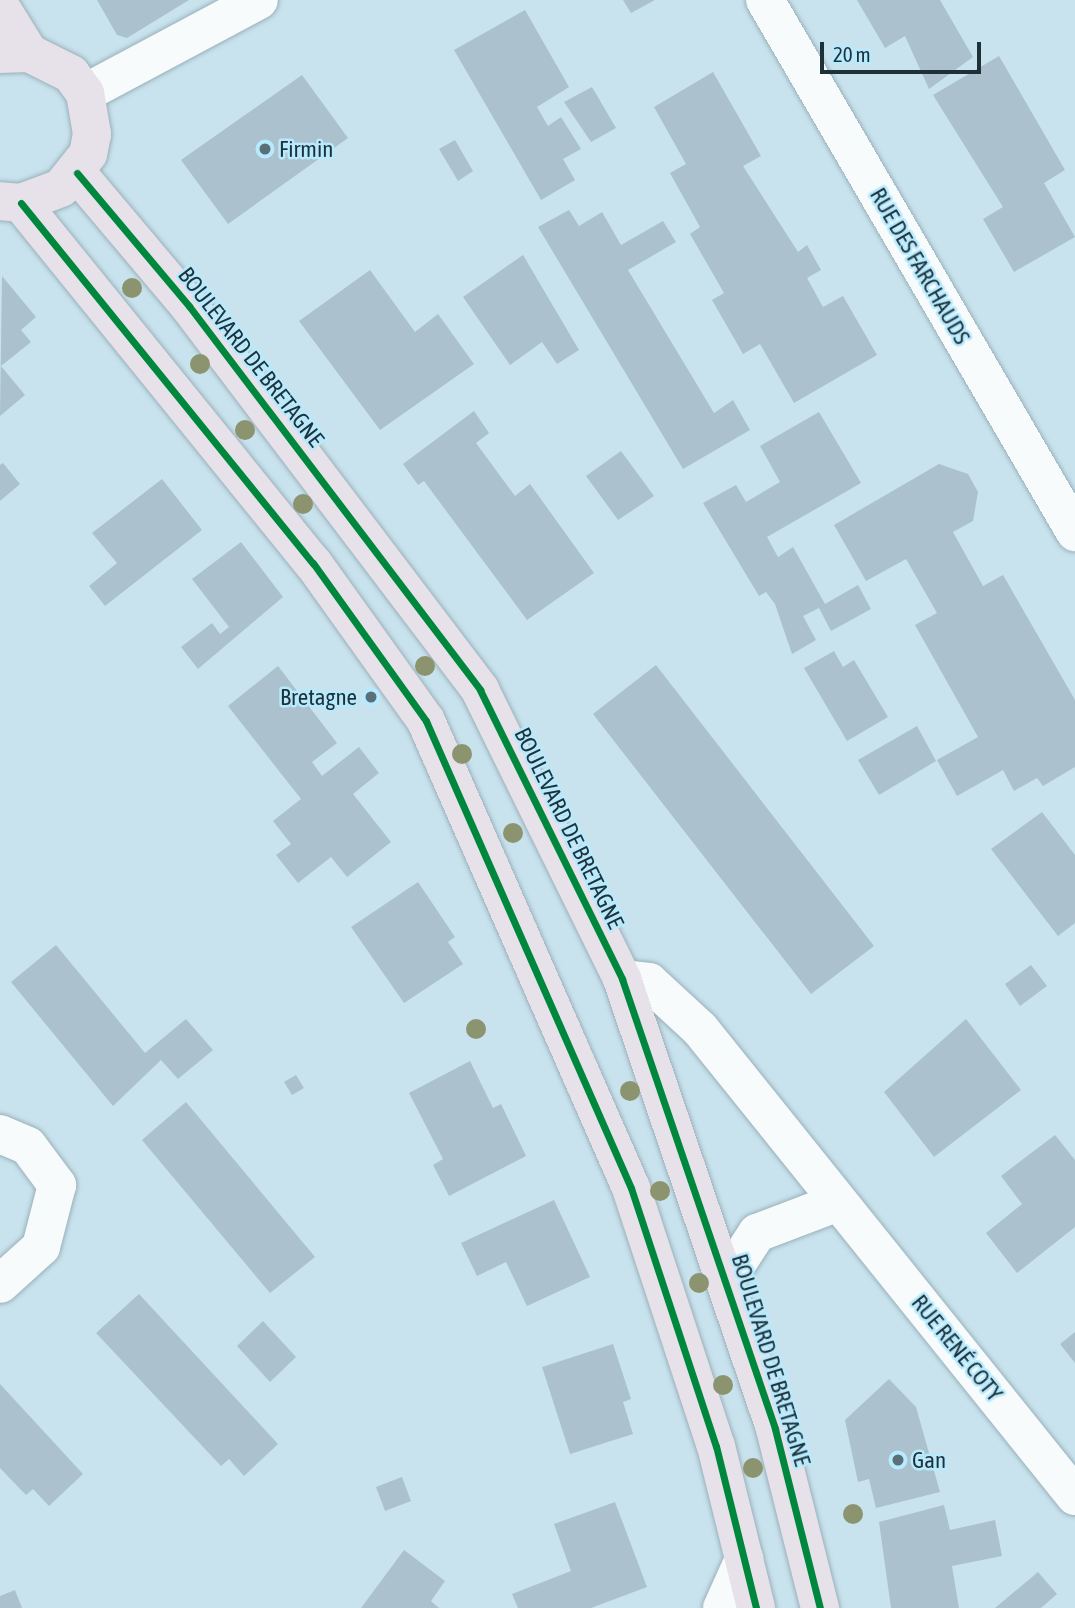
<!DOCTYPE html>
<html>
<head>
<meta charset="utf-8">
<style>
  body { margin:0 }
  #map { position:relative; width:1075px; height:1608px; overflow:hidden; background:#c8e3ee; font-family:"Asap Condensed",sans-serif }
  div>[style] { position:absolute }
  .building>* { inset:0; background:#abc1ce }
  .roads { filter:drop-shadow(0 0 2px #9ab0b9) drop-shadow(0 0 2px #9ab0b9) }
  .minor>* { height:38px; margin:-19px; padding:0 19px; transform-origin:19px; border-radius:19px; background:#f7fbfc }
  .major>* { height:38px; margin:-19px; padding:0 19px; transform-origin:19px; border-radius:19px; background:#e7e1e9 }
  .cycleway>* { height:7px; margin:-3.5px; padding:0 3.5px; transform-origin:3.5px; border-radius:3.5px; background:#00873e }
  .trees>* { width:20px; height:20px; margin:-10px; border-radius:50%; background:#8b946f }
  .dots>* { width:19px; height:19px; translate:-50% -50%; box-sizing:border-box; border:4px solid #b8eafe; border-radius:50% }
  span { translate:-50% -50%; white-space:nowrap; text-align:center; line-height:1.15; -webkit-text-stroke:5px #b8eafe; paint-order:stroke }
  .poi-label { font-size:23px; color:#1e3139 }
  .left { translate:0 -50%; text-align:left }
  .right { translate:-100% -50%; text-align:right }
  .street-label { font-size:23px; color:#1e3139 }
  .scale { position:absolute; left:820px; top:42px; width:161px; height:32px; box-sizing:border-box; border:4px solid #1e3139; border-top:0; padding-left:9px; font-size:21px; line-height:24px; white-space:nowrap; color:#1e3139; -webkit-text-stroke:5px #b8eafe; paint-order:stroke }
</style>
</head>
<body>
<div id="map">
  <div class="building">
    <i style="clip-path:polygon(97px 0,189px 0,127px 38px,117px 35px)"></i>
    <i style="clip-path:polygon(623px 0,655px 0,631px 13px)"></i>
    <i style="clip-path:polygon(857px 0,940px 0,973px 57px,929px 89px,905px 36px,885px 48px)"></i>
    <i style="clip-path:polygon(525px 10px,569px 87px,537px 107px,548px 126px,561px 117px,581px 149px,563px 159px,575px 180px,541px 200px,454px 50px)"></i>
    <i style="clip-path:polygon(999px 56px,1065px 170px,1044px 183px,1075px 237px,1014px 272px,983px 219px,1003px 207px,933px 95px)"></i>
    <i style="clip-path:polygon(713px 72px,761px 156px,743px 166px,798px 252px,807px 245px,821px 270px,807px 278px,823px 307px,843px 296px,877px 355px,794px 403px,760px 344px,743px 354px,712px 300px,724px 293px,690px 234px,700px 227px,670px 173px,686px 164px,654px 107px)"></i>
    <i style="clip-path:polygon(302px 75px,348px 138px,228px 224px,181px 160px)"></i>
    <i style="clip-path:polygon(592px 87px,616px 128px,591px 142px,564px 102px)"></i>
    <i style="clip-path:polygon(455px 140px,473px 171px,458px 181px,439px 149px)"></i>
    <i style="clip-path:polygon(569px 210px,579px 226px,602px 212px,621px 245px,663px 221px,676px 242px,628px 270px,714px 413px,733px 400px,750px 430px,683px 469px,538px 227px)"></i>
    <i style="clip-path:polygon(523px 255px,579px 350px,557px 364px,542px 342px,510px 365px,463px 297px)"></i>
    <i style="clip-path:polygon(370px 270px,415px 332px,438px 314px,474px 364px,380px 430px,299px 321px)"></i>
    <i style="clip-path:polygon(2px 276px,36px 317px,21px 330px,31px 342px,1px 366px,25px 395px,0 416px)"></i>
    <i style="clip-path:polygon(474px 411px,489px 433px,476px 443px,515px 496px,530px 484px,594px 573px,527px 620px,424px 481px,418px 485px,403px 464px)"></i>
    <i style="clip-path:polygon(819px 412px,861px 483px,767px 537px,778px 557px,793px 547px,825px 604px,858px 585px,871px 609px,831px 631px,819px 608px,803px 616px,816px 640px,792px 654px,775px 604px,766px 592px,759px 596px,703px 503px,736px 485px,746px 502px,780px 482px,760px 446px)"></i>
    <i style="clip-path:polygon(621px 451px,654px 496px,618px 520px,586px 476px)"></i>
    <i style="clip-path:polygon(3px 463px,20px 484px,0 501px,0 465px)"></i>
    <i style="clip-path:polygon(939px 464px,968px 474px,978px 492px,973px 521px,953px 532px,983px 586px,1003px 575px,1075px 700px,1075px 767px,1043px 786px,1037px 778px,1014px 791px,1003px 770px,957px 796px,937px 760px,978px 737px,915px 625px,937px 613px,906px 559px,866px 581px,834px 525px)"></i>
    <i style="clip-path:polygon(162px 479px,202px 530px,105px 606px,89px 586px,117px 563px,92px 533px)"></i>
    <i style="clip-path:polygon(241px 542px,283px 597px,198px 669px,181px 647px,212px 623px,220px 634px,229px 627px,192px 579px)"></i>
    <i style="clip-path:polygon(834px 651px,843px 667px,854px 660px,888px 717px,847px 741px,804px 668px)"></i>
    <i style="clip-path:polygon(656px 665px,874px 946px,811px 994px,593px 714px)"></i>
    <i style="clip-path:polygon(278px 666px,337px 743px,312px 762px,322px 776px,359px 747px,379px 773px,353px 794px,391px 842px,347px 877px,331px 857px,298px 883px,276px 855px,291px 844px,273px 821px,301px 799px,228px 706px)"></i>
    <i style="clip-path:polygon(917px 726px,936px 761px,879px 795px,858px 760px)"></i>
    <i style="clip-path:polygon(1042px 812px,1075px 855px,1075px 923px,1058px 936px,991px 849px)"></i>
    <i style="clip-path:polygon(418px 882px,455px 937px,448px 942px,463px 964px,404px 1003px,351px 927px)"></i>
    <i style="clip-path:polygon(56px 945px,145px 1053px,186px 1019px,213px 1050px,178px 1079px,161px 1060px,113px 1106px,11px 982px)"></i>
    <i style="clip-path:polygon(1031px 965px,1047px 986px,1020px 1006px,1005px 984px)"></i>
    <i style="clip-path:polygon(966px 1019px,1021px 1090px,934px 1157px,884px 1092px)"></i>
    <i style="clip-path:polygon(470px 1061px,493px 1108px,501px 1104px,526px 1156px,449px 1196px,433px 1165px,443px 1159px,409px 1093px)"></i>
    <i style="clip-path:polygon(296px 1075px,304px 1088px,292px 1095px,284px 1082px)"></i>
    <i style="clip-path:polygon(186px 1102px,315px 1257px,270px 1293px,142px 1140px)"></i>
    <i style="clip-path:polygon(1055px 1135px,1075px 1160px,1075px 1227px,1017px 1273px,986px 1233px,1022px 1204px,1001px 1176px)"></i>
    <i style="clip-path:polygon(554px 1200px,590px 1277px,527px 1306px,506px 1262px,477px 1276px,461px 1243px)"></i>
    <i style="clip-path:polygon(139px 1294px,278px 1444px,244px 1476px,229px 1459px,221px 1466px,96px 1333px)"></i>
    <i style="clip-path:polygon(263px 1321px,296px 1357px,270px 1382px,237px 1346px)"></i>
    <i style="clip-path:polygon(1075px 1332px,1075px 1363px,1060px 1344px)"></i>
    <i style="clip-path:polygon(613px 1344px,631px 1399px,623px 1402px,633px 1434px,570px 1454px,542px 1367px)"></i>
    <i style="clip-path:polygon(889px 1379px,916px 1407px,940px 1492px,876px 1508px,869px 1479px,858px 1482px,845px 1420px)"></i>
    <i style="clip-path:polygon(0 1384px,83px 1474px,49px 1506px,33px 1489px,26px 1495px,0 1468px)"></i>
    <i style="clip-path:polygon(402px 1477px,411px 1501px,385px 1511px,376px 1487px)"></i>
    <i style="clip-path:polygon(615px 1502px,647px 1587px,591px 1608px,518px 1608px,512px 1594px,571px 1571px,554px 1524px)"></i>
    <i style="clip-path:polygon(944px 1505px,950px 1530px,995px 1520px,1002px 1556px,952px 1566px,959px 1608px,891px 1608px,879px 1522px)"></i>
    <i style="clip-path:polygon(404px 1550px,445px 1581px,431px 1601px,439px 1608px,361px 1608px)"></i>
    <i style="clip-path:polygon(1038px 1572px,1057px 1594px,1041px 1608px,995px 1608px)"></i>
    <i style="clip-path:polygon(15px 1590px,22px 1608px,0 1608px,0 1596px)"></i>
  </div>
  <div class="roads">
    <div class="minor">
      <i style="left:765px;top:0;width:616px;rotate:59.77deg"></i>
      <i style="left:85px;top:93px;width:197px;rotate:-28.1deg"></i>
      <i style="left:622px;top:979px;width:27px;rotate:6deg"></i>
      <i style="left:649px;top:982px;width:69px;rotate:42.7deg"></i>
      <i style="left:700px;top:1029px;width:599px;rotate:51.24deg"></i>
      <i style="left:0;top:1134px;width:30px;rotate:23deg"></i>
      <i style="left:28px;top:1146px;width:49px;rotate:53.4deg"></i>
      <i style="left:57px;top:1185px;width:64px;rotate:104.5deg"></i>
      <i style="left:41px;top:1247px;width:55px;rotate:137.9deg"></i>
      <i style="left:727px;top:1279px;width:55px;rotate:-56.9deg"></i>
      <i style="left:757px;top:1233px;width:85px;rotate:-20.8deg"></i>
      <i style="left:722px;top:1608px;width:54px;rotate:-65.8deg"></i>
    </div>
    <div class="major">
      <i style="left:0;top:6px;width:55px;rotate:58.3deg"></i>
      <i style="left:0;top:54px;width:29px;rotate:-2deg"></i>
      <i style="left:29px;top:53px;width:47px;rotate:26.6deg"></i>
      <i style="left:71px;top:74px;width:24px;rotate:54deg"></i>
      <i style="left:85px;top:93px;width:42px;rotate:80.3deg"></i>
      <i style="left:92px;top:134px;width:20px;rotate:101deg"></i>
      <i style="left:88px;top:154px;width:43px;rotate:128.5deg"></i>
      <i style="left:61px;top:188px;width:43px;rotate:159.4deg"></i>
      <i style="left:21px;top:203px;width:21px;rotate:-175deg"></i>
      <i style="left:77px;top:173px;width:174px;rotate:49.9deg"></i>
      <i style="left:189px;top:306px;width:482px;rotate:52.8deg"></i>
      <i style="left:480px;top:690px;width:322px;rotate:63.8deg"></i>
      <i style="left:622px;top:979px;width:475px;rotate:71.2deg"></i>
      <i style="left:775px;top:1429px;width:185px;rotate:75.9deg"></i>
      <i style="left:21px;top:203px;width:464px;rotate:51deg"></i>
      <i style="left:313px;top:563px;width:194px;rotate:54.4deg"></i>
      <i style="left:426px;top:721px;width:510px;rotate:66.3deg"></i>
      <i style="left:631px;top:1188px;width:272px;rotate:71.8deg"></i>
      <i style="left:716px;top:1446px;width:167px;rotate:76.1deg"></i>
    </div>
  </div>
  <div class="cycleway">
    <i style="left:77px;top:173px;width:174px;rotate:49.9deg"></i>
    <i style="left:189px;top:306px;width:482px;rotate:52.8deg"></i>
    <i style="left:480px;top:690px;width:322px;rotate:63.8deg"></i>
    <i style="left:622px;top:979px;width:475px;rotate:71.2deg"></i>
    <i style="left:775px;top:1429px;width:185px;rotate:75.9deg"></i>
    <i style="left:21px;top:203px;width:464px;rotate:51deg"></i>
    <i style="left:313px;top:563px;width:194px;rotate:54.4deg"></i>
    <i style="left:426px;top:721px;width:510px;rotate:66.3deg"></i>
    <i style="left:631px;top:1188px;width:272px;rotate:71.8deg"></i>
    <i style="left:716px;top:1446px;width:167px;rotate:76.1deg"></i>
  </div>
  <div class="trees">
    <i style="left:132px;top:288px"></i>
    <i style="left:200px;top:364px"></i>
    <i style="left:245px;top:430px"></i>
    <i style="left:303px;top:504px"></i>
    <i style="left:425px;top:666px"></i>
    <i style="left:462px;top:754px"></i>
    <i style="left:513px;top:833px"></i>
    <i style="left:476px;top:1029px"></i>
    <i style="left:630px;top:1091px"></i>
    <i style="left:660px;top:1191px"></i>
    <i style="left:699px;top:1283px"></i>
    <i style="left:723px;top:1385px"></i>
    <i style="left:753px;top:1468px"></i>
    <i style="left:853px;top:1514px"></i>
  </div>
  <div class="dots">
    <i style="left:265px;top:149px;background:#5a6f78"></i>
    <i style="left:371px;top:697px;background:#5a6f78"></i>
    <i style="left:898px;top:1460px;background:#5a6f78"></i>
  </div>
  <div class="poi-label">
    <span class="left" style="left:279px;top:149px">Firmin</span>
    <span class="right" style="left:357px;top:697px">Bretagne</span>
    <span class="left" style="left:912px;top:1460px">Gan</span>
  </div>
  <div class="street-label">
    <span style="left:920px;top:266px;rotate:60deg">RUE DES FARCHAUDS</span>
    <span style="left:251px;top:357px;rotate:52deg">BOULEVARD DE BRETAGNE</span>
    <span style="left:569px;top:828px;rotate:64deg">BOULEVARD DE BRETAGNE</span>
    <span style="left:957px;top:1348px;rotate:51deg">RUE RENÉ COTY</span>
    <span style="left:771px;top:1360px;rotate:73deg">BOULEVARD DE BRETAGNE</span>
  </div>
  <div class="scale">20 m</div>
</div>
</body>
</html>
